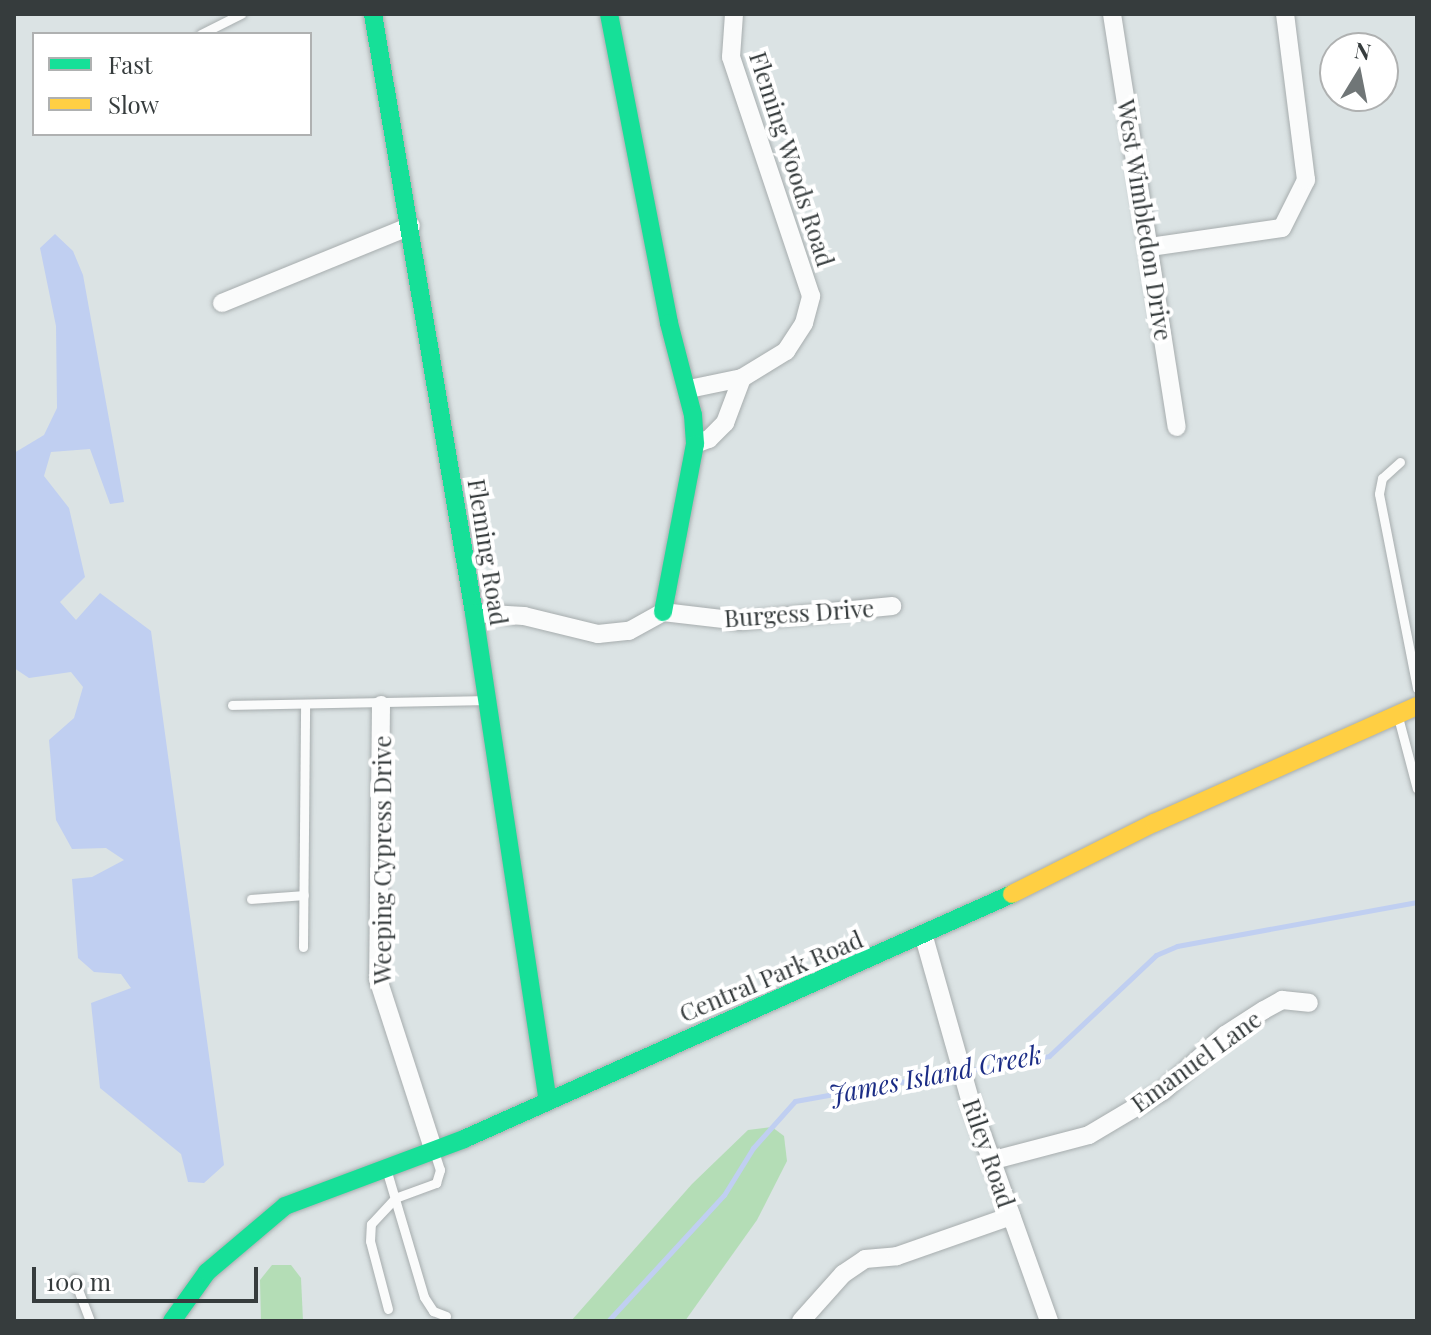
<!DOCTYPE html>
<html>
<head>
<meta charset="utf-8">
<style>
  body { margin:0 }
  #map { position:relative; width:1431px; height:1335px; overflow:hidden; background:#dbe3e4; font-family:"Playfair Display",serif }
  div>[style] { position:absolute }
  .green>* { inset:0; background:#b4ddb6 }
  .water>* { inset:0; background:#c0cff1 }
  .stream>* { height:5px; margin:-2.5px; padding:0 2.5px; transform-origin:2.5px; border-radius:2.5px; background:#c0cff1 }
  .roads { filter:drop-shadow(0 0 2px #a7adae) drop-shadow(0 0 2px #a7adae) }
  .lane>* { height:9px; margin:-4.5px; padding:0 4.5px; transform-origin:4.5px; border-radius:4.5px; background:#fafbfb }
  .street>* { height:18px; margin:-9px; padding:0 9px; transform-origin:9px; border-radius:9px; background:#fafbfb }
  .fast>* { height:18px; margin:-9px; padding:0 9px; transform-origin:9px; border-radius:9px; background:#16e098 }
  .slow>* { height:18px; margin:-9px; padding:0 9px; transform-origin:9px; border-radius:9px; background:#ffcf43 }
  span { translate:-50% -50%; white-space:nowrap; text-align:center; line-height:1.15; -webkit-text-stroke:8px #fff; paint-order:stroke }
  .street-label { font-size:24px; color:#363c3d }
  .water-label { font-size:26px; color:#1b2c85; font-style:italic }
  .frame { position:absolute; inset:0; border:16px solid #363c3d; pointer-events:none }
  .legend { position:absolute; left:32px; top:32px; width:280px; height:104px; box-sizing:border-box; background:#fff; border:2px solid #afb1b1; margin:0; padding:10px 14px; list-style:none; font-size:24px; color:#363c3d }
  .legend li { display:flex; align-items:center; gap:16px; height:40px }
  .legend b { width:40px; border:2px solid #afb1b1 }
  .north { position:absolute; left:1319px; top:32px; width:80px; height:80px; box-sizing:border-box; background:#fff; border:2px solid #afb1b1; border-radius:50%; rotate:10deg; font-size:22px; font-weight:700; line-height:32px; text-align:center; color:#363c3d }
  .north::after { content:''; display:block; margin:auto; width:28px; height:36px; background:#707677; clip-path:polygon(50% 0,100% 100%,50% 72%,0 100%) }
  .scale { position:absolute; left:32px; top:1267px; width:226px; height:36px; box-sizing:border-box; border:4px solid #363c3d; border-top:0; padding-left:10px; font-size:24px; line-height:28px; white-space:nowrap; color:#363c3d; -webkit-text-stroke:6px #fff; paint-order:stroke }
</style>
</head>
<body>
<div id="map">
  <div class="green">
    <i style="clip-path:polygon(772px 1127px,784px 1136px,787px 1161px,757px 1220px,685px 1321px,571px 1321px,692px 1184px,748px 1130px)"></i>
    <i style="clip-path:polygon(272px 1265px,291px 1265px,301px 1278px,303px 1321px,261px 1321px,260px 1280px)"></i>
  </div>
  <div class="water">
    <i style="clip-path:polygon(55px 234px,73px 251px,83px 275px,124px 502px,110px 504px,90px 449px,51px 452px,44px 476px,69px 508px,85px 577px,60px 602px,76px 620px,100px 593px,151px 631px,224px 1165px,204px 1183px,188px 1182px,181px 1154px,100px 1088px,91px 1003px,131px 988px,121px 974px,94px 972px,78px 958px,72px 879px,92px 877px,124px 860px,106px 848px,72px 849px,56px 820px,49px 740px,74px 718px,83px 687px,71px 672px,29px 678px,14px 668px,14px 453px,44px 435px,57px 408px,56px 326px,40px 248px)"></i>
  </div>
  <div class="stream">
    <i style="left:966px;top:1071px;width:84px;rotate:-10.2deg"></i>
    <i style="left:1049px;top:1056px;width:147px;rotate:-43.3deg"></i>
    <i style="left:1156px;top:955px;width:23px;rotate:-23deg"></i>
    <i style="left:1177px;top:946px;width:244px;rotate:-10.4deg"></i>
    <i style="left:608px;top:1321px;width:171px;rotate:-47.4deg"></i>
    <i style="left:724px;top:1195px;width:55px;rotate:-58.3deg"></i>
    <i style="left:753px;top:1148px;width:63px;rotate:-48.2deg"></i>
    <i style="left:795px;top:1101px;width:164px;rotate:-10.2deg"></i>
  </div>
  <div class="roads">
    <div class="lane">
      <i style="left:201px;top:34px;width:45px;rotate:-26.6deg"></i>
      <i style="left:1400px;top:462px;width:24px;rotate:138deg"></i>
      <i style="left:1382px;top:478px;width:16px;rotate:101deg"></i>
      <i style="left:1379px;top:494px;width:198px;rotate:78.9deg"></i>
      <i style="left:232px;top:705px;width:253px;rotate:-1.1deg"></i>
      <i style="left:1398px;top:717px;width:74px;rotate:75.2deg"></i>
      <i style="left:251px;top:899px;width:53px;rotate:-4.3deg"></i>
      <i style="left:303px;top:947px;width:242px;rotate:-89.5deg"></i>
      <i style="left:387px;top:1172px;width:130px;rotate:73.5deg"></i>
      <i style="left:424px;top:1297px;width:17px;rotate:57deg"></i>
      <i style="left:433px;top:1311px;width:14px;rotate:21deg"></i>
      <i style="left:74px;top:1279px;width:45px;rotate:69.1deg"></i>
      <i style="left:388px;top:1309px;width:70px;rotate:-104.8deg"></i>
      <i style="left:370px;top:1241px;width:17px;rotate:-87deg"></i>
      <i style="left:371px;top:1224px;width:35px;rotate:-47deg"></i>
      <i style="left:395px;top:1198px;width:44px;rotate:-20.1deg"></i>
      <i style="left:436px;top:1183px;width:14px;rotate:-73deg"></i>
      <i style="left:440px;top:1170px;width:20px;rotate:-108deg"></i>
    </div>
    <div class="street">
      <i style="left:1112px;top:14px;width:418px;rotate:81.1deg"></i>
      <i style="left:1150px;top:247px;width:133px;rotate:-8.2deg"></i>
      <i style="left:1282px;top:228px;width:54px;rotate:-63.4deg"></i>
      <i style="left:1306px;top:180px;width:167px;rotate:-97.2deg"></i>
      <i style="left:222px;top:303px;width:204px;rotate:-22.2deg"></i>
      <i style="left:689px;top:389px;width:54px;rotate:-11.7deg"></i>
      <i style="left:742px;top:378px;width:52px;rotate:-31.5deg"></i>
      <i style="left:786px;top:351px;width:33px;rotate:-57deg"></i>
      <i style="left:804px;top:323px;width:28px;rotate:-75deg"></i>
      <i style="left:811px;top:296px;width:252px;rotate:-108.5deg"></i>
      <i style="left:731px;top:57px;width:43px;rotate:-86deg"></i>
      <i style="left:695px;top:444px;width:15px;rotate:-20deg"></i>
      <i style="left:709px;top:439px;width:23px;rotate:-45deg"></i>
      <i style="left:725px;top:423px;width:48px;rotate:-69.3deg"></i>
      <i style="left:474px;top:613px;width:50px;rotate:3.4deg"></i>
      <i style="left:524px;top:616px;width:76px;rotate:13.7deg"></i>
      <i style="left:598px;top:634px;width:31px;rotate:-6deg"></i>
      <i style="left:629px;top:631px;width:39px;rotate:-29deg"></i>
      <i style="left:663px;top:612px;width:78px;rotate:6.7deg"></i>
      <i style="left:740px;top:621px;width:153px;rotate:-5.6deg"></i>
      <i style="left:381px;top:705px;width:274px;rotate:90.6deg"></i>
      <i style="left:378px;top:979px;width:181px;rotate:72deg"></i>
      <i style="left:924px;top:937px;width:173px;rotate:74.2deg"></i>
      <i style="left:971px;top:1103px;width:232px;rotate:70.3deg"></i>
      <i style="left:994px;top:1160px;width:98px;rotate:-14.7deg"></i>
      <i style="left:1089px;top:1135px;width:86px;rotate:-30.7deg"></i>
      <i style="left:1163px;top:1091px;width:84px;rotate:-42.1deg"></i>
      <i style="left:1225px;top:1035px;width:46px;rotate:-32.7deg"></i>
      <i style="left:1264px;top:1010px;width:21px;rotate:-29deg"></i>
      <i style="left:1282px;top:1000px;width:27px;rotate:6deg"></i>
      <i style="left:801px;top:1321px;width:63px;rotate:-48.2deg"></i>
      <i style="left:843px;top:1274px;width:27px;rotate:-34deg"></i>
      <i style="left:865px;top:1259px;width:32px;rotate:-5deg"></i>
      <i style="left:897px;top:1256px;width:121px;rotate:-19.3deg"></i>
    </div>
    <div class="fast">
      <i style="left:373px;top:14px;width:607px;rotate:80.43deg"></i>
      <i style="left:474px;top:613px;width:490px;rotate:81.4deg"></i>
      <i style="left:609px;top:14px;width:315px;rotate:79deg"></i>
      <i style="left:669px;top:323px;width:95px;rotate:75.4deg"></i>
      <i style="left:693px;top:415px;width:29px;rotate:86deg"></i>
      <i style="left:695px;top:444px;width:171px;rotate:100.8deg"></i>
      <i style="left:172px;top:1321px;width:60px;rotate:-54.5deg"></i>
      <i style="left:207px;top:1272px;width:102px;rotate:-40.2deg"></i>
      <i style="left:285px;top:1206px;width:191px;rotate:-20.5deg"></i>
      <i style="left:464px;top:1139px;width:600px;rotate:-24.09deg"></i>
    </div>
    <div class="slow">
      <i style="left:1012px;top:894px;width:159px;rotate:-26.6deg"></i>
      <i style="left:1154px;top:823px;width:288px;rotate:-24deg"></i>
    </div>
  </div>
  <div class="street-label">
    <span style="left:792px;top:159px;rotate:72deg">Fleming Woods Road</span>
    <span style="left:1145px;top:220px;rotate:81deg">West Wimbledon Drive</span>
    <span style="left:488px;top:552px;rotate:81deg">Fleming Road</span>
    <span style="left:799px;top:613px;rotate:-4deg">Burgess Drive</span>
    <span style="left:382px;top:860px;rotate:-90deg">Weeping Cypress Drive</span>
    <span style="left:771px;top:976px;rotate:-23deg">Central Park Road</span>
    <span style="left:1196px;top:1061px;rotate:-36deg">Emanuel Lane</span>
    <span style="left:989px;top:1153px;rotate:71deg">Riley Road</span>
  </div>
  <div class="water-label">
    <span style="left:935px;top:1074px;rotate:-11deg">James Island Creek</span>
  </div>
  <div class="frame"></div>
  <ul class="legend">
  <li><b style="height:10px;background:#16e098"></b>Fast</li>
  <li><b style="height:10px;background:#ffcf43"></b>Slow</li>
  </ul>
  <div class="north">N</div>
  <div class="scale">100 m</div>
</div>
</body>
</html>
